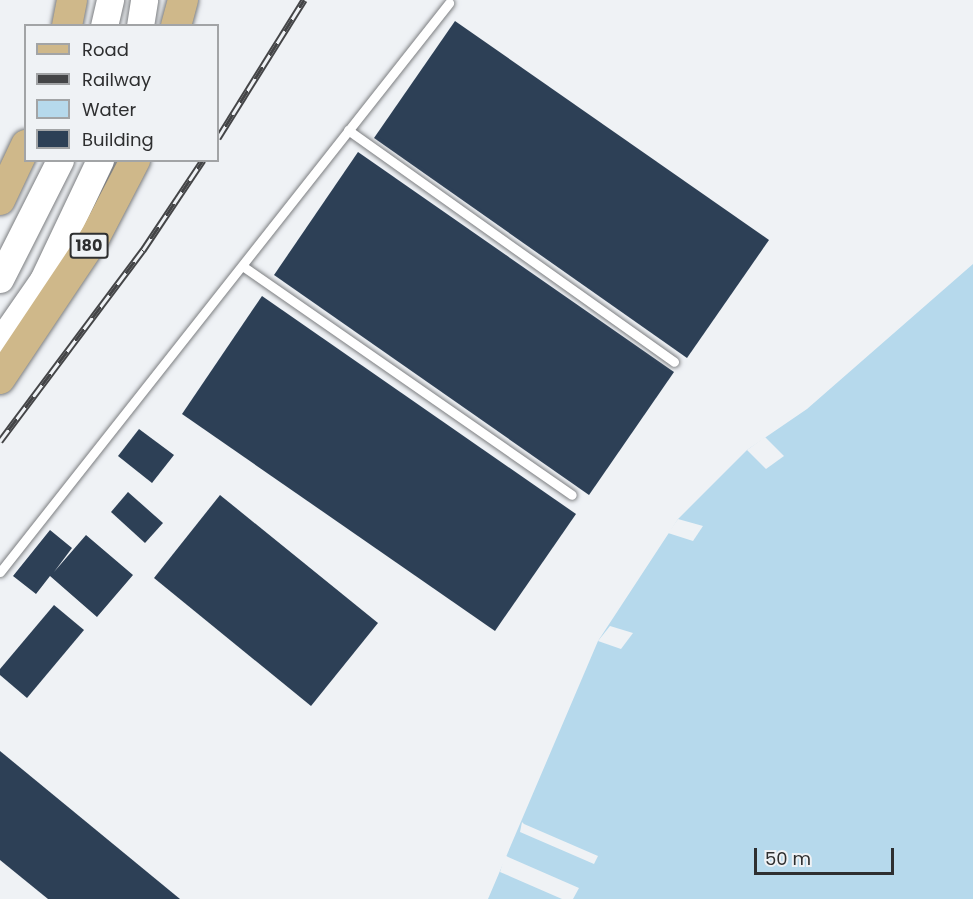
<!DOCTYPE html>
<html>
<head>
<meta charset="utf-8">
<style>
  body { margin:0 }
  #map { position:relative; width:973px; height:899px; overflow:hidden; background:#eff2f5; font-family:Poppins,sans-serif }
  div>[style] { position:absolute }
  .water>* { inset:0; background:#b6d9ec }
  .pier>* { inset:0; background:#eff2f5 }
  .building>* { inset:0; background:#2d4056 }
  .roads { filter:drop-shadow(0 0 2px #7c7e81) drop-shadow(0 0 2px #7c7e81) }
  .service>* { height:9px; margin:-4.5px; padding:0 4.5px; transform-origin:4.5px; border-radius:4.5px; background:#fff }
  .secondary>* { height:27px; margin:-13.5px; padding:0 13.5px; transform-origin:13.5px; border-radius:13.5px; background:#fff }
  .primary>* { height:30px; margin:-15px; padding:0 15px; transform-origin:15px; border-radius:15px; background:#cfb88a }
  .rail>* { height:7px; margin-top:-3.5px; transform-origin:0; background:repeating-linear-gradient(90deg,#eff2f5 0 14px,#444547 0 28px); box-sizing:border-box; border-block:2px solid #444547 }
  span { translate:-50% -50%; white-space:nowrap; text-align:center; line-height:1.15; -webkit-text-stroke:6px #eff2f5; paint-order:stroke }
  .shield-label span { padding:2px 4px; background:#eff2f5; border:2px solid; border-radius:4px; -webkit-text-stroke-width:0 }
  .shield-label { font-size:16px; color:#2e2f30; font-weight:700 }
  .legend { position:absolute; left:24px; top:24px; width:195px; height:138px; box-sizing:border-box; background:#eff2f5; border:2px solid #a2a4a6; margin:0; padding:8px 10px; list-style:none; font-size:18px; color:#2e2f30 }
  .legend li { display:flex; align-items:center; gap:12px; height:30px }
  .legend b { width:30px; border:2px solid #a2a4a6 }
  .scale { position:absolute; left:754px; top:848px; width:140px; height:27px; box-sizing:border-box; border:3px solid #2e2f30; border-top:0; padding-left:8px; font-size:18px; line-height:21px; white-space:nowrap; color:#2e2f30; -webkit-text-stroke:4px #eff2f5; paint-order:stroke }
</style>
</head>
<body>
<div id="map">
  <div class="water">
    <i style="clip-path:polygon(973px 264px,973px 899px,488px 899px,598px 641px,678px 519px,747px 450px,807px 409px)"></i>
  </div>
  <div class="pier">
    <i style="clip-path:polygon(765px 437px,784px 456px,766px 469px,747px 450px)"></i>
    <i style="clip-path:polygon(678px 519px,703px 526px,693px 541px,668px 533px)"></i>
    <i style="clip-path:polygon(610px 626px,633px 633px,621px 649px,598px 641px)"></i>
    <i style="clip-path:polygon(522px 822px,524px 824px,598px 856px,594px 864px,520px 832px)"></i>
    <i style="clip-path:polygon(505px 855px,508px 857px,579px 888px,573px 899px,562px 899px,500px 872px)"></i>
  </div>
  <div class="building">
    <i style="clip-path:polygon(455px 21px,769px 240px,687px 358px,374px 138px)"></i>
    <i style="clip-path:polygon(358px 152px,674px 372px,589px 495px,274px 275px)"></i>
    <i style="clip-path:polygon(262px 296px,576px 514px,495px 631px,182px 414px)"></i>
    <i style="clip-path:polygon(139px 429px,174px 455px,152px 483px,118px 456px)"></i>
    <i style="clip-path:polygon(128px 492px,163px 523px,145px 543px,111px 512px)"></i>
    <i style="clip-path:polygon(220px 495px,378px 623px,311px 706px,154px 578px)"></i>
    <i style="clip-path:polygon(50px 530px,72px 548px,54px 572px,86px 535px,133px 575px,97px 617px,50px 576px,36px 594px,13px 576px)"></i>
    <i style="clip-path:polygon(54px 605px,84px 630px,27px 698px,0 675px,0 669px)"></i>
    <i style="clip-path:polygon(0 751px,180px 899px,48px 899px,0 860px)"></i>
  </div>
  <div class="roads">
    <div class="service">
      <i style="left:348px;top:130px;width:400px;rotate:35.4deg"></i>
      <i style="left:244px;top:267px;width:399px;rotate:34.8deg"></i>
      <i style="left:0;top:572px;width:725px;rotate:-51.72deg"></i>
    </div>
    <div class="secondary">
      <i style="left:104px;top:26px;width:27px;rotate:-77deg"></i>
      <i style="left:140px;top:26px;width:26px;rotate:-81deg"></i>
      <i style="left:0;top:279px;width:133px;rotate:-63.2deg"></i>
      <i style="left:0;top:342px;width:75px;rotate:-55.3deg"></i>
      <i style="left:43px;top:280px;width:133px;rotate:-64.6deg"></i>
    </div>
    <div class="primary">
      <i style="left:67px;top:26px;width:26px;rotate:-79deg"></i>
      <i style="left:176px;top:26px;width:27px;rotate:-75deg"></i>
      <i style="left:0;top:200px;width:61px;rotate:-64.7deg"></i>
      <i style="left:0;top:379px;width:171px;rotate:-56.2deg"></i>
      <i style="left:95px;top:237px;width:87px;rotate:-62.5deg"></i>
    </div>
  </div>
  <div class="rail">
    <i style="left:218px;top:138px;width:163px;rotate:-58.1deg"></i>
    <i style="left:0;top:441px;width:239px;rotate:-53.2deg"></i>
    <i style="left:143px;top:250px;width:108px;rotate:-56.3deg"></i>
  </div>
  <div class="shield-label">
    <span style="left:89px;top:246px">180</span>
  </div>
  <ul class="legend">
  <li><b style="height:8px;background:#cfb88a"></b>Road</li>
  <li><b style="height:8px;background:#444547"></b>Railway</li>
  <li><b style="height:16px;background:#b6d9ec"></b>Water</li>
  <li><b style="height:16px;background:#2d4056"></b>Building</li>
  </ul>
  <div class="scale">50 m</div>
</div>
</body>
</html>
